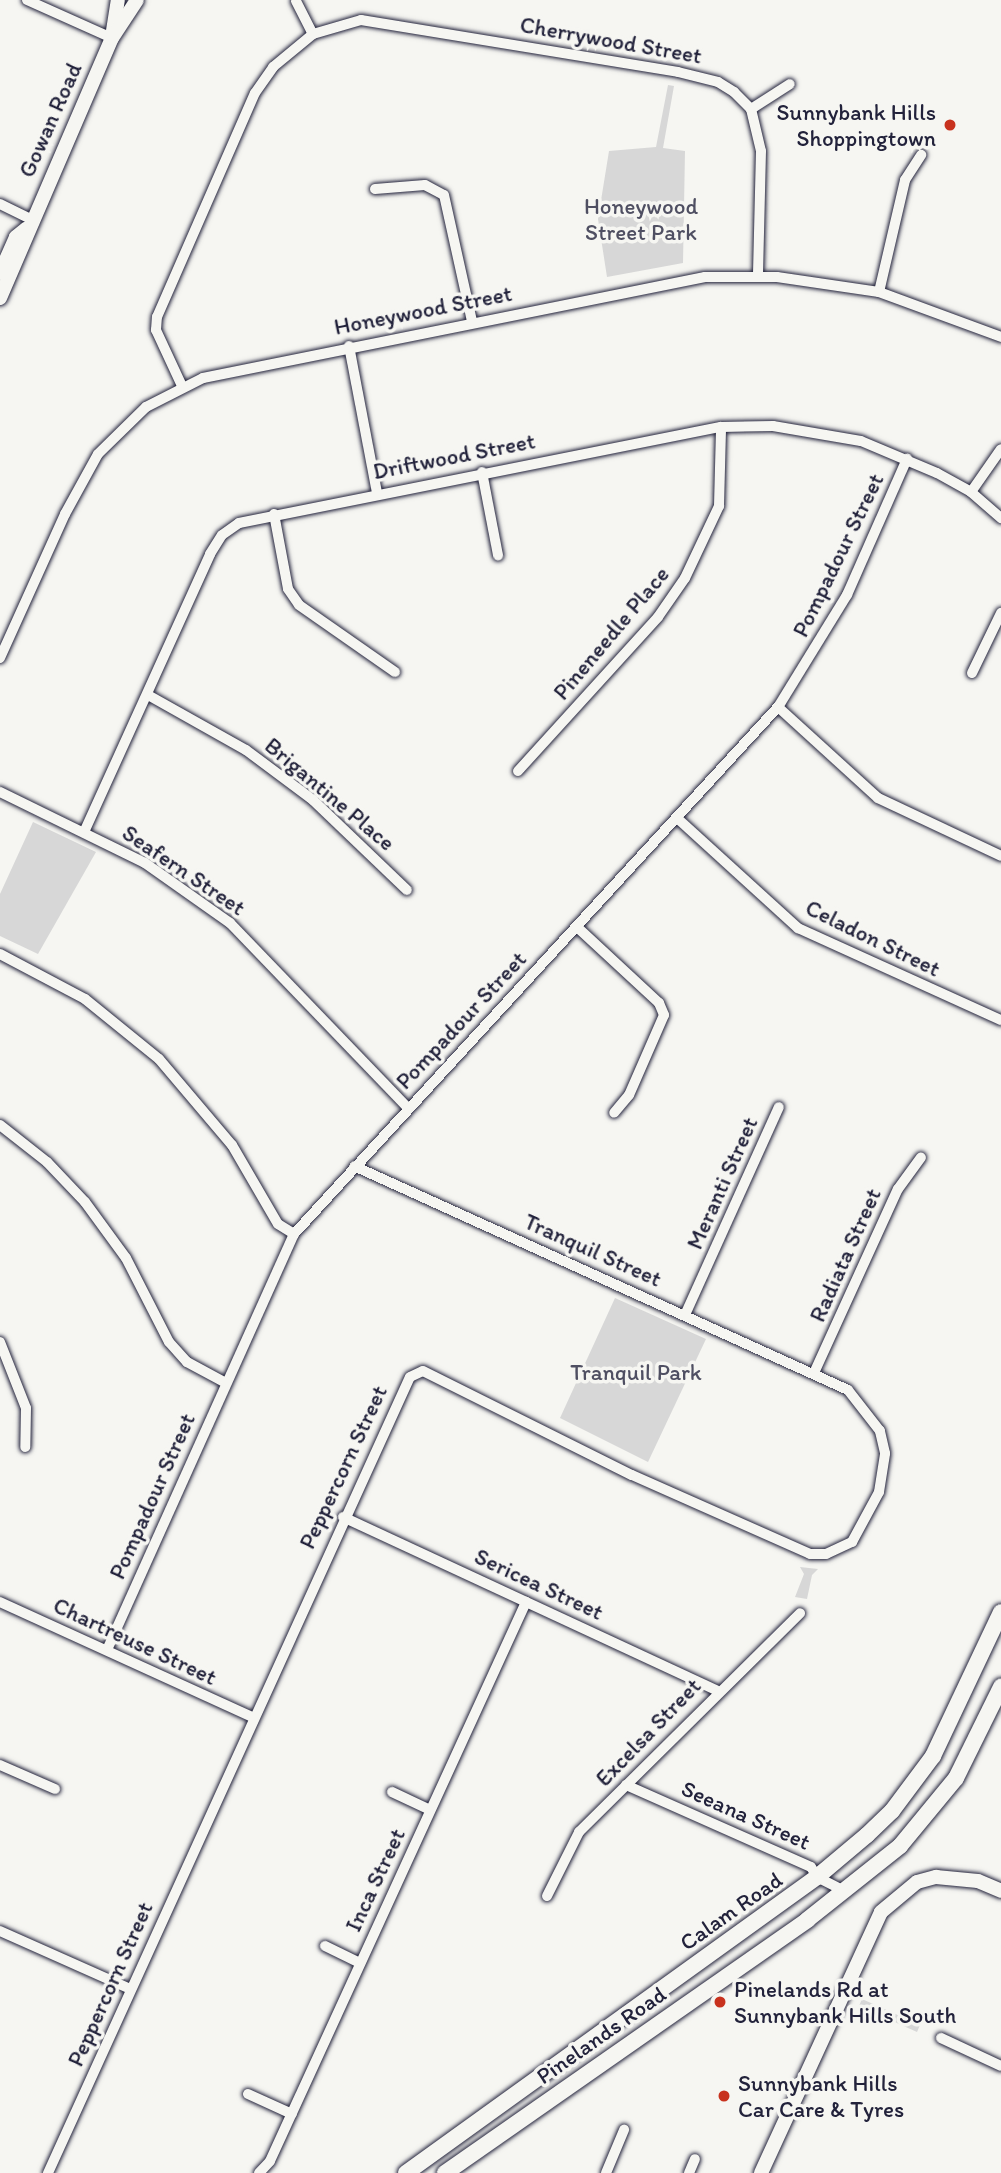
<!DOCTYPE html>
<html>
<head>
<meta charset="utf-8">
<style>
  body { margin:0 }
  #map { position:relative; width:1001px; height:2173px; overflow:hidden; background:#f6f6f2; font-family:Itim,sans-serif }
  div>[style] { position:absolute }
  .green>* { inset:0; background:#d7d7d7 }
  .roads { filter:drop-shadow(0 0 2px #22223b) drop-shadow(0 0 2px #22223b) }
  .street>* { height:10px; margin:-5px; padding:0 5px; transform-origin:5px; border-radius:5px; background:#f6f6f2 }
  .secondary>* { height:14px; margin:-7px; padding:0 7px; transform-origin:7px; border-radius:7px; background:#f6f6f2 }
  .primary>* { height:16px; margin:-8px; padding:0 8px; transform-origin:8px; border-radius:8px; background:#f6f6f2 }
  .dots>* { width:19px; height:19px; translate:-50% -50%; box-sizing:border-box; border:4px solid #f6f6f2; border-radius:50% }
  span { translate:-50% -50%; white-space:nowrap; text-align:center; line-height:1.15; -webkit-text-stroke:7px #f6f6f2; paint-order:stroke }
  .street-label { font-size:23px; color:#22223b }
  .poi-label { font-size:23px; color:#22223b }
  .right { translate:-100% -50%; text-align:right }
  .left { translate:0 -50%; text-align:left }
  .park-label { font-size:23px; color:#4f4f62 }
</style>
</head>
<body>
<div id="map">
  <div class="green">
    <i style="clip-path:polygon(668px 85px,674px 86px,663px 148px,685px 151px,683px 263px,607px 277px,598px 219px,609px 151px,656px 147px)"></i>
    <i style="clip-path:polygon(33px 822px,96px 852px,38px 954px,0 936px,0 894px)"></i>
    <i style="clip-path:polygon(615px 1298px,706px 1339px,648px 1462px,560px 1418px)"></i>
    <i style="clip-path:polygon(800px 1567px,818px 1569px,812px 1575px,807px 1599px,795px 1597px,804px 1574px)"></i>
    <i style="clip-path:polygon(862px 1999px,920px 2025px,917px 2032px,859px 2006px)"></i>
  </div>
  <div class="roads">
    <div class="street">
      <i style="left:27px;top:0;width:93px;rotate:24.1deg"></i>
      <i style="left:296px;top:1px;width:37px;rotate:63deg"></i>
      <i style="left:751px;top:109px;width:46px;rotate:-32.7deg"></i>
      <i style="left:375px;top:189px;width:50px;rotate:-4.6deg"></i>
      <i style="left:425px;top:185px;width:21px;rotate:28deg"></i>
      <i style="left:444px;top:195px;width:129px;rotate:77.5deg"></i>
      <i style="left:0;top:204px;width:34px;rotate:26deg"></i>
      <i style="left:879px;top:292px;width:115px;rotate:-76.9deg"></i>
      <i style="left:905px;top:180px;width:30px;rotate:-57deg"></i>
      <i style="left:349px;top:346px;width:150px;rotate:79.2deg"></i>
      <i style="left:182px;top:386px;width:62px;rotate:-114.9deg"></i>
      <i style="left:156px;top:330px;width:13px;rotate:-86deg"></i>
      <i style="left:157px;top:317px;width:244px;rotate:-66.4deg"></i>
      <i style="left:255px;top:93px;width:32px;rotate:-55deg"></i>
      <i style="left:273px;top:67px;width:52px;rotate:-39.5deg"></i>
      <i style="left:313px;top:34px;width:50px;rotate:-16.3deg"></i>
      <i style="left:361px;top:20px;width:321px;rotate:9.3deg"></i>
      <i style="left:678px;top:72px;width:41px;rotate:14deg"></i>
      <i style="left:718px;top:82px;width:19px;rotate:32deg"></i>
      <i style="left:734px;top:92px;width:24px;rotate:45deg"></i>
      <i style="left:751px;top:109px;width:43px;rotate:76.6deg"></i>
      <i style="left:761px;top:151px;width:125px;rotate:91.4deg"></i>
      <i style="left:482px;top:472px;width:85px;rotate:79.1deg"></i>
      <i style="left:971px;top:492px;width:52px;rotate:-55.1deg"></i>
      <i style="left:274px;top:514px;width:76px;rotate:79.4deg"></i>
      <i style="left:288px;top:589px;width:19px;rotate:55deg"></i>
      <i style="left:299px;top:605px;width:117px;rotate:34.9deg"></i>
      <i style="left:0;top:658px;width:158px;rotate:-65.7deg"></i>
      <i style="left:65px;top:514px;width:68px;rotate:-61.2deg"></i>
      <i style="left:98px;top:454px;width:67px;rotate:-44.4deg"></i>
      <i style="left:146px;top:407px;width:64px;rotate:-27deg"></i>
      <i style="left:203px;top:378px;width:512px;rotate:-11.38deg"></i>
      <i style="left:705px;top:277px;width:72px"></i>
      <i style="left:777px;top:277px;width:103px;rotate:8.4deg"></i>
      <i style="left:879px;top:292px;width:130px;rotate:20.2deg"></i>
      <i style="left:972px;top:673px;width:67px;rotate:-64.2deg"></i>
      <i style="left:148px;top:695px;width:112px;rotate:29.3deg"></i>
      <i style="left:246px;top:750px;width:84px;rotate:36.7deg"></i>
      <i style="left:313px;top:800px;width:130px;rotate:43.8deg"></i>
      <i style="left:778px;top:707px;width:135px;rotate:42.3deg"></i>
      <i style="left:878px;top:798px;width:136px;rotate:25.2deg"></i>
      <i style="left:518px;top:771px;width:208px;rotate:-47.7deg"></i>
      <i style="left:658px;top:617px;width:47px;rotate:-55.3deg"></i>
      <i style="left:685px;top:578px;width:80px;rotate:-64.7deg"></i>
      <i style="left:719px;top:506px;width:79px;rotate:-88.5deg"></i>
      <i style="left:0;top:792px;width:161px;rotate:26.1deg"></i>
      <i style="left:145px;top:863px;width:104px;rotate:35.2deg"></i>
      <i style="left:230px;top:923px;width:255px;rotate:46.1deg"></i>
      <i style="left:677px;top:818px;width:164px;rotate:42.3deg"></i>
      <i style="left:798px;top:928px;width:223px;rotate:24.4deg"></i>
      <i style="left:85px;top:830px;width:303px;rotate:-65.6deg"></i>
      <i style="left:210px;top:554px;width:22px;rotate:-58deg"></i>
      <i style="left:222px;top:535px;width:21px;rotate:-35deg"></i>
      <i style="left:239px;top:523px;width:491px;rotate:-11.3deg"></i>
      <i style="left:721px;top:427px;width:52px;rotate:-1.1deg"></i>
      <i style="left:773px;top:426px;width:89px;rotate:9.7deg"></i>
      <i style="left:861px;top:441px;width:82px;rotate:22.8deg"></i>
      <i style="left:937px;top:473px;width:39px;rotate:29deg"></i>
      <i style="left:971px;top:492px;width:40px;rotate:41deg"></i>
      <i style="left:577px;top:927px;width:112px;rotate:42.8deg"></i>
      <i style="left:659px;top:1003px;width:13px;rotate:67deg"></i>
      <i style="left:664px;top:1015px;width:87px;rotate:113.6deg"></i>
      <i style="left:629px;top:1095px;width:23px;rotate:130deg"></i>
      <i style="left:0;top:954px;width:96px;rotate:27.9deg"></i>
      <i style="left:85px;top:999px;width:95px;rotate:39deg"></i>
      <i style="left:159px;top:1059px;width:113px;rotate:49.7deg"></i>
      <i style="left:232px;top:1145px;width:91px;rotate:59.8deg"></i>
      <i style="left:278px;top:1224px;width:19px;rotate:32deg"></i>
      <i style="left:0;top:1125px;width:60px;rotate:38.2deg"></i>
      <i style="left:47px;top:1162px;width:55px;rotate:46.5deg"></i>
      <i style="left:85px;top:1202px;width:69px;rotate:53.8deg"></i>
      <i style="left:126px;top:1258px;width:94px;rotate:62.9deg"></i>
      <i style="left:169px;top:1342px;width:27px;rotate:48deg"></i>
      <i style="left:187px;top:1362px;width:44px;rotate:28.3deg"></i>
      <i style="left:685px;top:1315px;width:228px;rotate:-65.7deg"></i>
      <i style="left:0;top:1342px;width:71px;rotate:68.5deg"></i>
      <i style="left:26px;top:1408px;width:39px;rotate:91deg"></i>
      <i style="left:814px;top:1373px;width:202px;rotate:-65.5deg"></i>
      <i style="left:898px;top:1189px;width:39px;rotate:-54deg"></i>
      <i style="left:343px;top:1517px;width:412px;rotate:24.9deg"></i>
      <i style="left:0;top:1602px;width:277px;rotate:24.5deg"></i>
      <i style="left:107px;top:1650px;width:456px;rotate:-65.8deg"></i>
      <i style="left:294px;top:1234px;width:716px;rotate:-47.44deg"></i>
      <i style="left:778px;top:707px;width:132px;rotate:-58.4deg"></i>
      <i style="left:847px;top:595px;width:149px;rotate:-66.2deg"></i>
      <i style="left:0;top:1765px;width:60px;rotate:23.6deg"></i>
      <i style="left:626px;top:1785px;width:202px;rotate:23.9deg"></i>
      <i style="left:811px;top:1867px;width:12px;rotate:59deg"></i>
      <i style="left:817px;top:1877px;width:30px;rotate:27deg"></i>
      <i style="left:392px;top:1792px;width:42px;rotate:25.3deg"></i>
      <i style="left:547px;top:1896px;width:72px;rotate:-63.4deg"></i>
      <i style="left:579px;top:1832px;width:311px;rotate:-44.7deg"></i>
      <i style="left:0;top:1931px;width:142px;rotate:24deg"></i>
      <i style="left:325px;top:1946px;width:39px;rotate:26deg"></i>
      <i style="left:941px;top:2038px;width:66px;rotate:25deg"></i>
      <i style="left:248px;top:2094px;width:48px;rotate:24.4deg"></i>
      <i style="left:48px;top:2173px;width:874px;rotate:-65.55deg"></i>
      <i style="left:410px;top:1377px;width:14px;rotate:-25deg"></i>
      <i style="left:423px;top:1371px;width:233px;rotate:26.5deg"></i>
      <i style="left:632px;top:1475px;width:195px;rotate:23.9deg"></i>
      <i style="left:810px;top:1554px;width:16px"></i>
      <i style="left:826px;top:1554px;width:29px;rotate:-25deg"></i>
      <i style="left:852px;top:1542px;width:57px;rotate:-61.6deg"></i>
      <i style="left:879px;top:1492px;width:39px;rotate:-81deg"></i>
      <i style="left:885px;top:1453px;width:23px;rotate:-103deg"></i>
      <i style="left:880px;top:1431px;width:52px;rotate:-128deg"></i>
      <i style="left:848px;top:1390px;width:542px;rotate:-155.61deg"></i>
      <i style="left:259px;top:2173px;width:16px;rotate:-47deg"></i>
      <i style="left:270px;top:2161px;width:615px;rotate:-65.39deg"></i>
      <i style="left:606px;top:2173px;width:47px;rotate:-67.3deg"></i>
      <i style="left:689px;top:2173px;width:15px;rotate:-67deg"></i>
    </div>
    <div class="secondary">
      <i style="left:112px;top:37px;width:37px;rotate:-81deg"></i>
      <i style="left:0;top:273px;width:39px;rotate:-66deg"></i>
      <i style="left:16px;top:237px;width:14px;rotate:-39deg"></i>
      <i style="left:0;top:298px;width:283px;rotate:-66.7deg"></i>
      <i style="left:112px;top:38px;width:45px;rotate:-56.7deg"></i>
      <i style="left:761px;top:2173px;width:287px;rotate:-65.3deg"></i>
      <i style="left:881px;top:1912px;width:47px;rotate:-39.8deg"></i>
      <i style="left:917px;top:1882px;width:20px;rotate:-15deg"></i>
      <i style="left:936px;top:1877px;width:42px;rotate:5.4deg"></i>
      <i style="left:978px;top:1881px;width:25px;rotate:23deg"></i>
    </div>
    <div class="primary">
      <i style="left:406px;top:2173px;width:506px;rotate:-35.76deg"></i>
      <i style="left:817px;top:1877px;width:65px;rotate:-40deg"></i>
      <i style="left:867px;top:1835px;width:35px;rotate:-44deg"></i>
      <i style="left:892px;top:1811px;width:69px;rotate:-53.3deg"></i>
      <i style="left:933px;top:1756px;width:159px;rotate:-64.7deg"></i>
      <i style="left:445px;top:2173px;width:442px;rotate:-34.9deg"></i>
      <i style="left:807px;top:1920px;width:119px;rotate:-38.5deg"></i>
      <i style="left:900px;top:1846px;width:88px;rotate:-50.5deg"></i>
      <i style="left:956px;top:1778px;width:102px;rotate:-63.7deg"></i>
    </div>
  </div>
  <div class="dots">
    <i style="left:950px;top:125px;background:#c8321e"></i>
    <i style="left:720px;top:2002px;background:#c8321e"></i>
    <i style="left:724px;top:2096px;background:#c8321e"></i>
  </div>
  <div class="street-label">
    <span style="left:611px;top:40px;rotate:10deg">Cherrywood Street</span>
    <span style="left:50px;top:120px;rotate:-66deg">Gowan Road</span>
    <span style="left:423px;top:310px;rotate:-11deg">Honeywood Street</span>
    <span style="left:454px;top:456px;rotate:-11deg">Driftwood Street</span>
    <span style="left:838px;top:555px;rotate:-64deg">Pompadour Street</span>
    <span style="left:611px;top:633px;rotate:-50deg">Pineneedle Place</span>
    <span style="left:330px;top:794px;rotate:40deg">Brigantine Place</span>
    <span style="left:184px;top:870px;rotate:34deg">Seafern Street</span>
    <span style="left:873px;top:938px;rotate:26deg">Celadon Street</span>
    <span style="left:461px;top:1020px;rotate:-47deg">Pompadour Street</span>
    <span style="left:722px;top:1183px;rotate:-66deg">Meranti Street</span>
    <span style="left:593px;top:1250px;rotate:24deg">Tranquil Street</span>
    <span style="left:845px;top:1255px;rotate:-66deg">Radiata Street</span>
    <span style="left:343px;top:1467px;rotate:-65deg">Peppercorn Street</span>
    <span style="left:152px;top:1496px;rotate:-66deg">Pompadour Street</span>
    <span style="left:539px;top:1584px;rotate:25deg">Sericea Street</span>
    <span style="left:135px;top:1641px;rotate:25deg">Chartreuse Street</span>
    <span style="left:648px;top:1732px;rotate:-46deg">Excelsa Street</span>
    <span style="left:746px;top:1815px;rotate:24deg">Seeana Street</span>
    <span style="left:375px;top:1880px;rotate:-65deg">Inca Street</span>
    <span style="left:731px;top:1911px;rotate:-35deg">Calam Road</span>
    <span style="left:110px;top:1984px;rotate:-66deg">Peppercorn Street</span>
    <span style="left:601px;top:2035px;rotate:-35deg">Pinelands Road</span>
  </div>
  <div class="poi-label">
    <span class="right" style="left:936px;top:125px">Sunnybank Hills<br>Shoppingtown</span>
    <span class="left" style="left:734px;top:2002px">Pinelands Rd at<br>Sunnybank Hills South</span>
    <span class="left" style="left:738px;top:2096px">Sunnybank Hills<br>Car Care &amp; Tyres</span>
  </div>
  <div class="park-label">
    <span style="left:641px;top:219px">Honeywood<br>Street Park</span>
    <span style="left:636px;top:1372px">Tranquil Park</span>
  </div>
</div>
</body>
</html>
